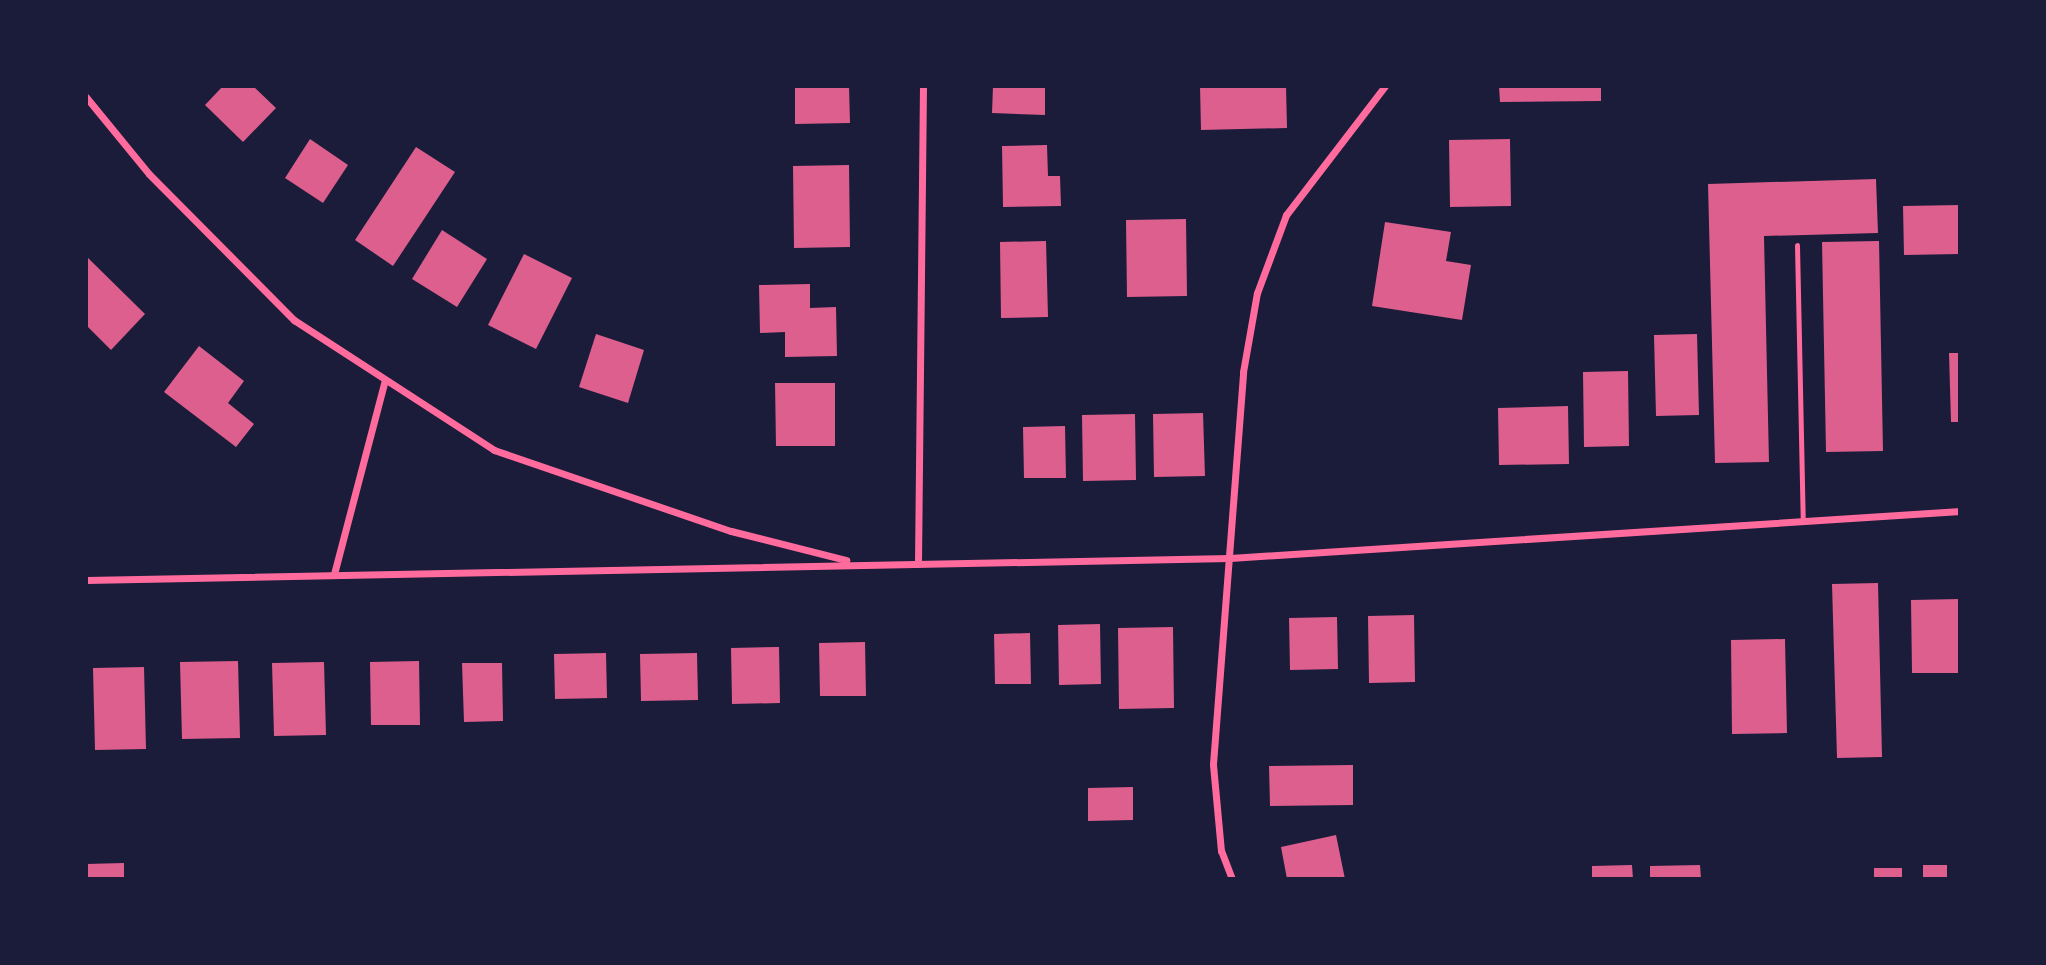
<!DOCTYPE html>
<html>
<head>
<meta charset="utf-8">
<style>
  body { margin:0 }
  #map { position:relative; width:2046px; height:965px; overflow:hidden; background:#1b1b3a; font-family:Poppins,sans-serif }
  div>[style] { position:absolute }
  .building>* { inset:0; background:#dd5f8e }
  .service>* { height:5px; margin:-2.5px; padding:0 2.5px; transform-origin:2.5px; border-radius:2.5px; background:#ff6b9d }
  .minor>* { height:7px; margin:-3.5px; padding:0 3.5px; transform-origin:3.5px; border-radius:3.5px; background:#ff6b9d }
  span { translate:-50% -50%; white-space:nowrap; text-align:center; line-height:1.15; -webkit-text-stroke:6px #1b1b3a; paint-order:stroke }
  .frame { position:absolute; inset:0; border:88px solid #1b1b3a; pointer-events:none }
</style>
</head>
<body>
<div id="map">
  <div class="building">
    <i style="clip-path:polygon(223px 86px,253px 86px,276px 108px,243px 142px,205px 105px)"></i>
    <i style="clip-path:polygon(795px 86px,849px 86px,850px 123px,795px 124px)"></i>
    <i style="clip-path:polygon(993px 86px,1045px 86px,1045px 115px,992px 113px)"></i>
    <i style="clip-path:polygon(1200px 86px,1286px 86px,1287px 128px,1201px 130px)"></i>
    <i style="clip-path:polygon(1499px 86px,1601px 86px,1601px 101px,1500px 102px)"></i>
    <i style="clip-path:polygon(310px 139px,348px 165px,323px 203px,285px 178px)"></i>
    <i style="clip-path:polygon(1510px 139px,1511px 206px,1450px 207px,1449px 140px)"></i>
    <i style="clip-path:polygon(1047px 145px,1048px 176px,1060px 176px,1061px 206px,1003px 207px,1002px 146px)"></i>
    <i style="clip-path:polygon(416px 147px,455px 172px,393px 266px,355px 240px)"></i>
    <i style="clip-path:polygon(849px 165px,850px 247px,794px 248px,793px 166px)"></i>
    <i style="clip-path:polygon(1876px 179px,1878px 233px,1764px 236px,1769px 462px,1715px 463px,1708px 184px)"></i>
    <i style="clip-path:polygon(1960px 205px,1960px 254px,1904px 255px,1903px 206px)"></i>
    <i style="clip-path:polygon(1186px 219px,1187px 296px,1127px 297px,1126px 220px)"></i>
    <i style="clip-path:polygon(1385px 222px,1451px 232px,1446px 261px,1471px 265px,1462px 320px,1372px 306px)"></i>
    <i style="clip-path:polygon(442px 230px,487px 259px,457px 307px,412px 279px)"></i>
    <i style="clip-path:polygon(1046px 241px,1048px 317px,1001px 318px,1000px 242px)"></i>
    <i style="clip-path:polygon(1879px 241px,1883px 451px,1826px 452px,1822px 242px)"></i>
    <i style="clip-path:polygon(524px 254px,572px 278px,536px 349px,488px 325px)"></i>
    <i style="clip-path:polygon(86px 256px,145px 314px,111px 350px,86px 325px)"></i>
    <i style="clip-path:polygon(810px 284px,810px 308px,836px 307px,837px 356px,785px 357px,785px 332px,760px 333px,759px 285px)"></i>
    <i style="clip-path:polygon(596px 334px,644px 350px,628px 403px,579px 387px)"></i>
    <i style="clip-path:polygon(1697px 334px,1699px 415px,1656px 416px,1654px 335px)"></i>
    <i style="clip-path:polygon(199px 346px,244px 381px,228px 403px,254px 424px,236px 447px,164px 392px)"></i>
    <i style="clip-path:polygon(1949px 353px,1960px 353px,1960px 422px,1951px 422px)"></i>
    <i style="clip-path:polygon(1628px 371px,1629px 446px,1584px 447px,1583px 372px)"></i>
    <i style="clip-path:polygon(775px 383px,835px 383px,835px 446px,776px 446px)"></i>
    <i style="clip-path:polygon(1568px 406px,1569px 464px,1499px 465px,1498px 408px)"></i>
    <i style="clip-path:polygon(1203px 413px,1205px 476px,1154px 477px,1153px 414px)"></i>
    <i style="clip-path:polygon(1135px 414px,1136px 480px,1083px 481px,1082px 415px)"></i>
    <i style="clip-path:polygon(1065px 426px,1066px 478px,1024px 478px,1023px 427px)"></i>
    <i style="clip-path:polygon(1878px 583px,1882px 757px,1837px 758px,1832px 584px)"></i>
    <i style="clip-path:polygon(1960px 599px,1960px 673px,1912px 673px,1911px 600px)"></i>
    <i style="clip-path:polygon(1414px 615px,1415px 682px,1369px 683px,1368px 616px)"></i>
    <i style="clip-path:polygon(1337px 617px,1338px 669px,1290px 670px,1289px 618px)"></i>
    <i style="clip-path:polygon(1100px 624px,1101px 684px,1059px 685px,1058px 625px)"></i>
    <i style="clip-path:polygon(1173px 627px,1174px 708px,1119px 709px,1118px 628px)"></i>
    <i style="clip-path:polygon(1030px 633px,1031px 684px,995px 684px,994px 634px)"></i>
    <i style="clip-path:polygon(1785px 639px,1787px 733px,1732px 734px,1731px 640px)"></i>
    <i style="clip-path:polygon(865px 642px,866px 696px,820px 696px,819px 643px)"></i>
    <i style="clip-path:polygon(779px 647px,780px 703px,732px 704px,731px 648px)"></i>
    <i style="clip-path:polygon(606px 653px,607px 698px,555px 699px,554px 654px)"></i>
    <i style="clip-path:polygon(697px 653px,698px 700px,641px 701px,640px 654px)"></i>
    <i style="clip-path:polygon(238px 661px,240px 738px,182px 739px,180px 662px)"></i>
    <i style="clip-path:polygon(419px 661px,420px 725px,371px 725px,370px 662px)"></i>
    <i style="clip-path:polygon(324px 662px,326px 735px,274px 736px,272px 663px)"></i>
    <i style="clip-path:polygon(462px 663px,502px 663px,503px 721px,464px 722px)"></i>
    <i style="clip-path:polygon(144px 667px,146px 749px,95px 750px,93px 668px)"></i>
    <i style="clip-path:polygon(1353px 765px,1353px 805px,1270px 806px,1269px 766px)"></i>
    <i style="clip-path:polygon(1133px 787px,1133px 820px,1088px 821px,1088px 788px)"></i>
    <i style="clip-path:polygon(1336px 835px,1345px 879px,1287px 879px,1281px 847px)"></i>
    <i style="clip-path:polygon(124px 863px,124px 879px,86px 879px,86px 864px)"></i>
    <i style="clip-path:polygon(1632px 865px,1633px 879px,1592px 879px,1592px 866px)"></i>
    <i style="clip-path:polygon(1700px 865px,1701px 879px,1650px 879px,1650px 866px)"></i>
    <i style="clip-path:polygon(1923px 865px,1947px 865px,1947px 879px,1923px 879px)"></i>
    <i style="clip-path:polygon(1874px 868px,1902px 868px,1902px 879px,1874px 879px)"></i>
  </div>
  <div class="service">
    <i style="left:1797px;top:245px;width:276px;rotate:88.8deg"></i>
  </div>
  <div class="minor">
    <i style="left:86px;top:97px;width:99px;rotate:50.7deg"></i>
    <i style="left:149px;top:174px;width:206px;rotate:45.2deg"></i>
    <i style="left:294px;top:320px;width:239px;rotate:33deg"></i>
    <i style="left:494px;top:450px;width:250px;rotate:18.9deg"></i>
    <i style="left:731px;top:531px;width:119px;rotate:14.2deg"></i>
    <i style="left:918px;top:563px;width:477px;rotate:-89.4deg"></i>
    <i style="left:334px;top:574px;width:201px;rotate:-75.3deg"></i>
    <i style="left:86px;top:580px;width:1144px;rotate:-1.1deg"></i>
    <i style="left:1230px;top:558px;width:732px;rotate:-3.68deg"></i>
    <i style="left:1232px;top:879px;width:30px;rotate:-111deg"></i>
    <i style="left:1221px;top:851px;width:87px;rotate:-95.3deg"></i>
    <i style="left:1213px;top:764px;width:393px;rotate:-85.6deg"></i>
    <i style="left:1243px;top:372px;width:80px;rotate:-80deg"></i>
    <i style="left:1257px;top:293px;width:83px;rotate:-69.6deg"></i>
    <i style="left:1286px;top:215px;width:163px;rotate:-52.5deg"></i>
  </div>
  <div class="frame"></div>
</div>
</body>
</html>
